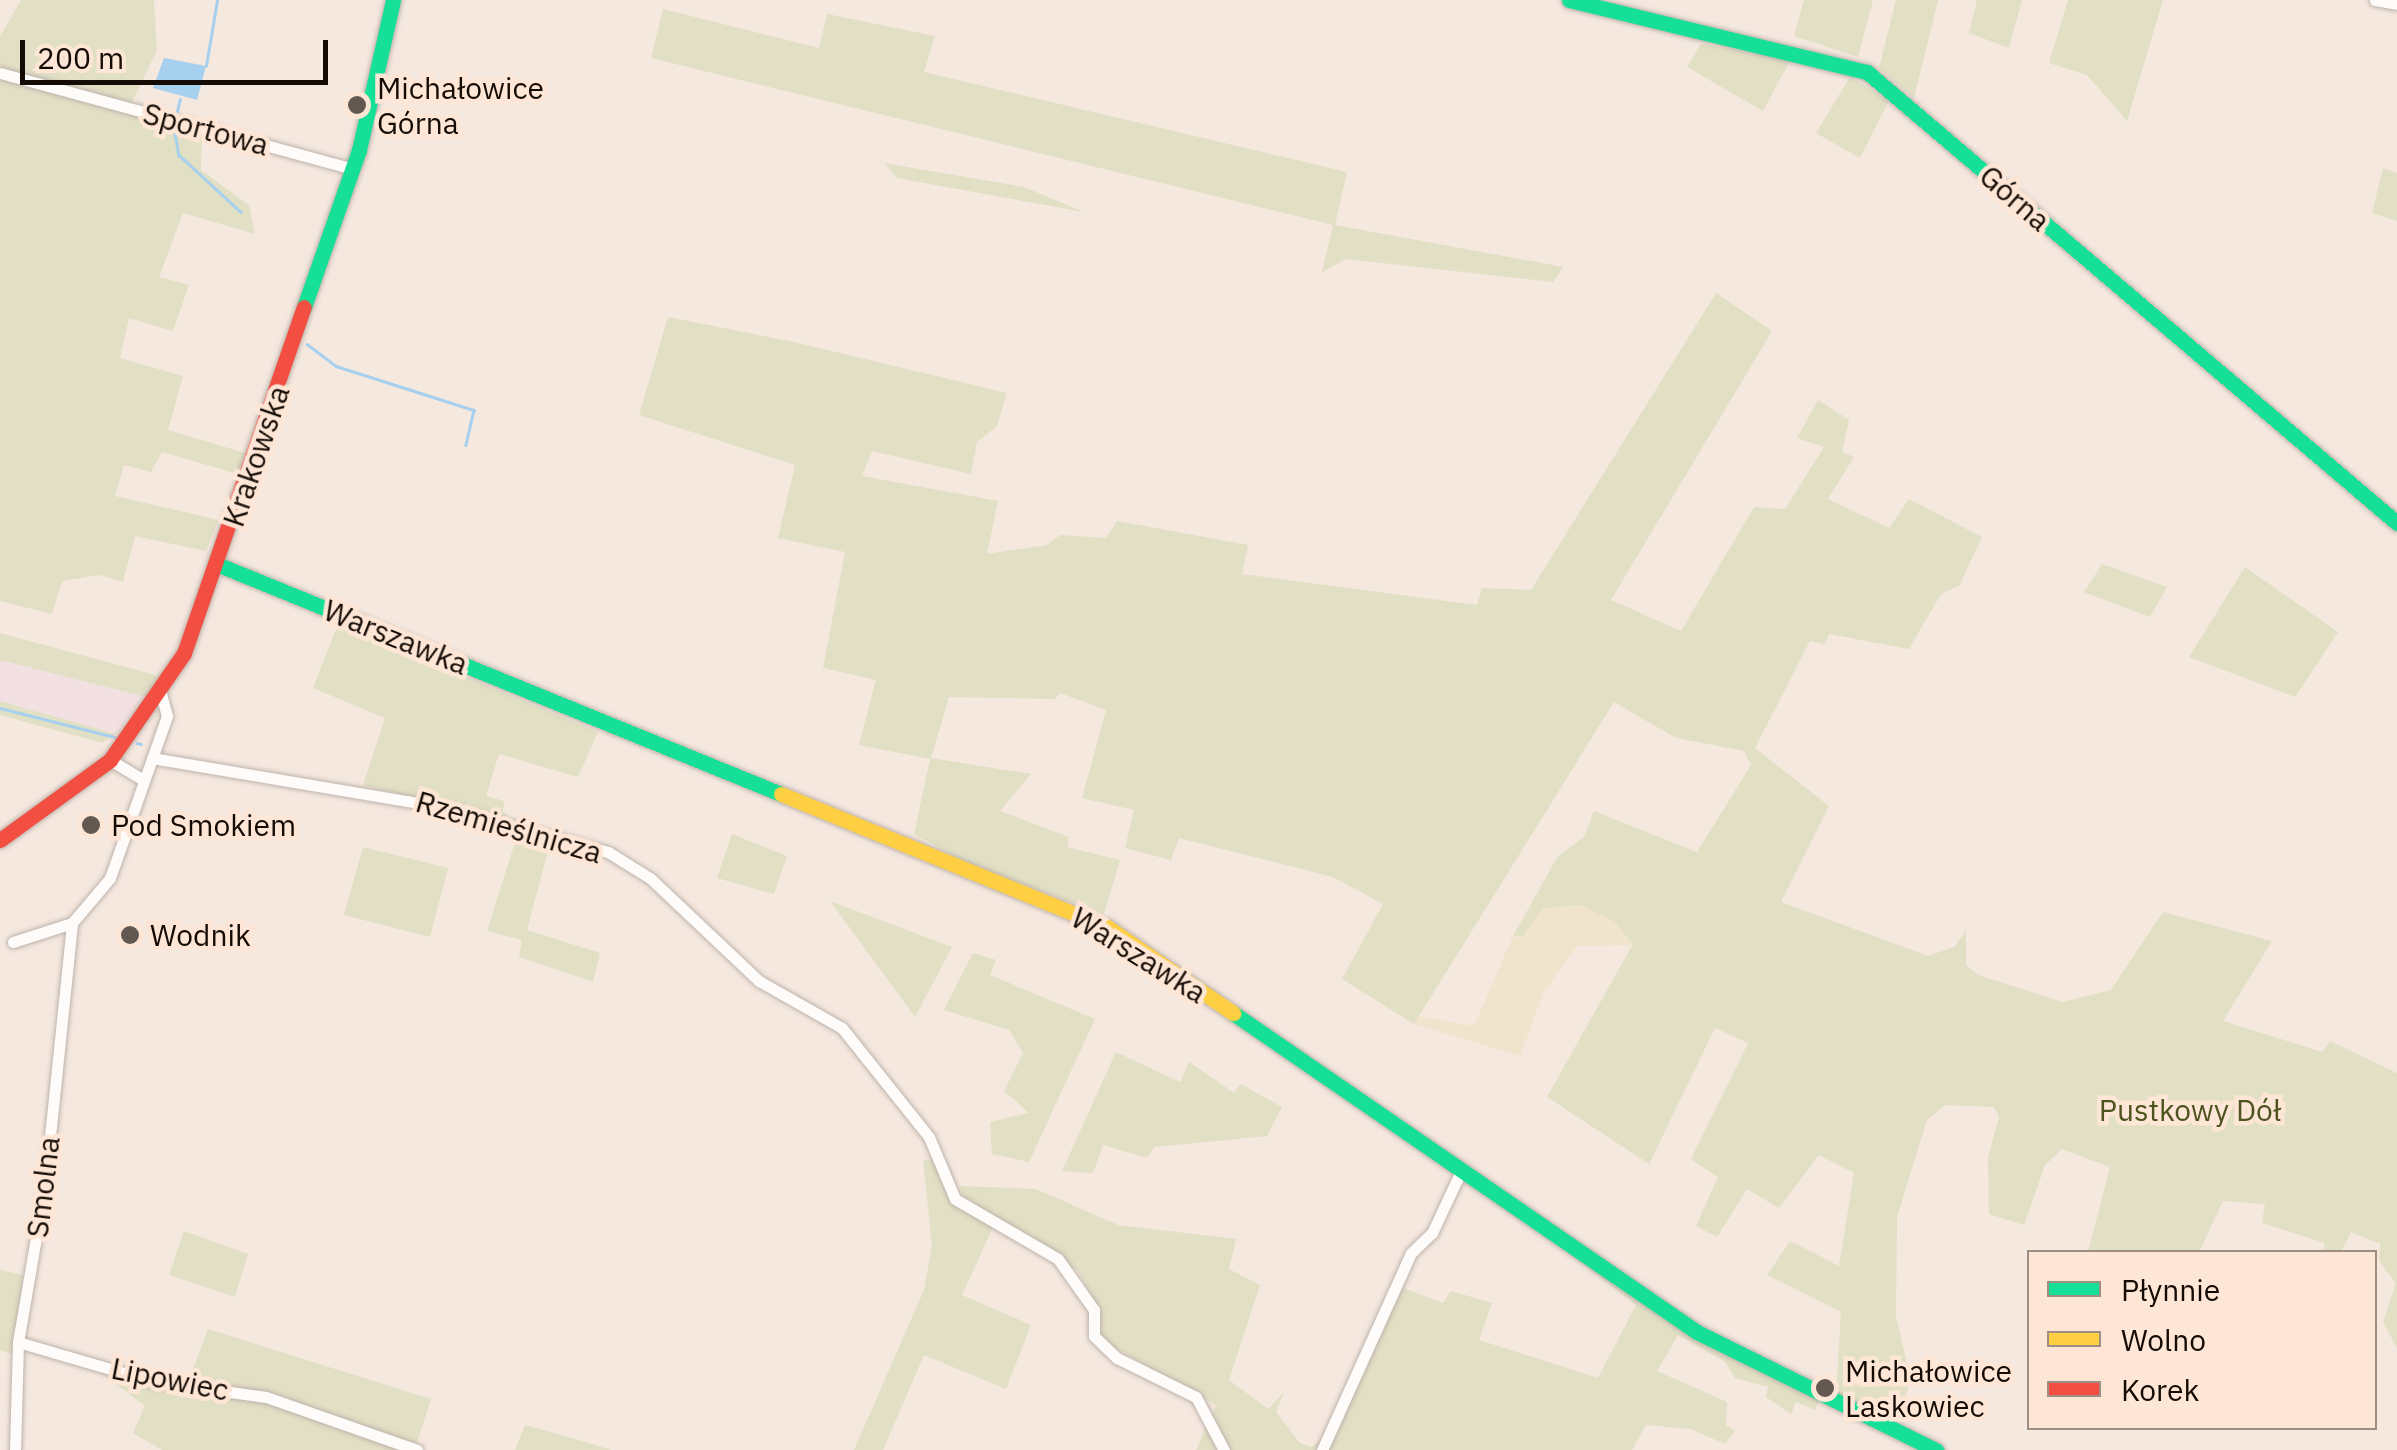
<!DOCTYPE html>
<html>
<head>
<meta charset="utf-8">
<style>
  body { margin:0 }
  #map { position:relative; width:2397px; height:1450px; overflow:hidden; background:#f5e8df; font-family:"IBM Plex Sans",sans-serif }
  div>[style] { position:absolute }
  .commercial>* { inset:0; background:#f3e0e3 }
  .green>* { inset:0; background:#e1dfc4 }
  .sand>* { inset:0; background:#f0e5cc }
  .water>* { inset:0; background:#a7d0ee }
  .stream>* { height:2.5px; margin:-1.25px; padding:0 1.25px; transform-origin:1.25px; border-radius:1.25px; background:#a7d0ee }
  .roads { filter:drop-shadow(0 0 2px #beb3ab) drop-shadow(0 0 2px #beb3ab) }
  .street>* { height:11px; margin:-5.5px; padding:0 5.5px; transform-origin:5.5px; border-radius:5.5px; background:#fefcfa }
  .fast>* { height:15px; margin:-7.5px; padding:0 7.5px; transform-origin:7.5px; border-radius:7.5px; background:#16e098 }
  .slow>* { height:15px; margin:-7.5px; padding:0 7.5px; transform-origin:7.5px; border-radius:7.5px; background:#ffcf43 }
  .jam>* { height:15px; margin:-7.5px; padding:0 7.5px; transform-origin:7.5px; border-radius:7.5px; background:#f24e42 }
  .dots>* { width:28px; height:28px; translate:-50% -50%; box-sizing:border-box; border:5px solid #fee6d6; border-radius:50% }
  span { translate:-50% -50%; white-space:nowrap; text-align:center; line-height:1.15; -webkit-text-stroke:9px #fee6d6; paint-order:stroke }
  .poi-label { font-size:30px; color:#150b05 }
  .left { translate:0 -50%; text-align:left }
  .street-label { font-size:30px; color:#150b05 }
  .park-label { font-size:30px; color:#4c531f }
  .legend { position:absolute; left:2027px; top:1250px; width:350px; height:180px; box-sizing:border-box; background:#fee6d6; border:2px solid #a18e82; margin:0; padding:12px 18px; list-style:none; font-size:30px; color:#150b05 }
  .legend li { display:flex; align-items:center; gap:20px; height:50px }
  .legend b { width:50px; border:2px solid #a18e82 }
  .scale { position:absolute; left:20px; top:40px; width:308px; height:45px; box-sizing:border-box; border:5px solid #150b05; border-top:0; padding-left:12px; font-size:30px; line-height:35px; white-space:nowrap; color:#150b05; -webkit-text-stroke:8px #fee6d6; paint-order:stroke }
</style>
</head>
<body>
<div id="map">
  <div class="commercial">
    <i style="clip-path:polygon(0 660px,146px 697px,116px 734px,0 701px)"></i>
  </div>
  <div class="green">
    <i style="clip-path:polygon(21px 0,154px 0,157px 50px,128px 111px,202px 131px,201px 170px,249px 205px,255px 234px,183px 213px,159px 277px,189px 285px,173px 331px,129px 318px,120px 358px,183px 376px,168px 430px,245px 453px,238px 474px,162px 452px,151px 472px,124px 465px,115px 496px,219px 520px,206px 551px,135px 536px,123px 582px,99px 575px,62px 581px,52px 614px,0 601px,0 37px)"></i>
    <i style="clip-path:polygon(1804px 0,1873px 0,1858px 57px,1794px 36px)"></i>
    <i style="clip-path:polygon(1896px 0,1938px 0,1914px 98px,1879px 68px)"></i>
    <i style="clip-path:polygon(1977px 0,2022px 0,2009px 48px,1969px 33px)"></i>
    <i style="clip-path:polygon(2068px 0,2163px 0,2127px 121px,2087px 75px,2049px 63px)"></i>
    <i style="clip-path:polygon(663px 9px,819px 48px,827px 14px,935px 36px,924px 72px,1347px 172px,1335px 225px,1563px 267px,1553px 282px,1346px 259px,1322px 272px,1333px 225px,651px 58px)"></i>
    <i style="clip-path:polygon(1701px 44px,1791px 59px,1763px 111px,1687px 67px)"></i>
    <i style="clip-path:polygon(1850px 77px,1889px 101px,1860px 158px,1816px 133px)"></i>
    <i style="clip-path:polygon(884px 163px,1024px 187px,1084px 212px,897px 178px)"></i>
    <i style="clip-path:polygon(2383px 168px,2397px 173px,2397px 221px,2372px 213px)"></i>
    <i style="clip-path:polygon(1716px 293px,1772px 331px,1611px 600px,1681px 631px,1754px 507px,1785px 509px,1824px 447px,1797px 438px,1818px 400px,1849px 420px,1842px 452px,1854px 457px,1828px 499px,1889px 528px,1909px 499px,1982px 537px,1959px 586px,1941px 594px,1909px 649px,1829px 634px,1825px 644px,1810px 641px,1755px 748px,1829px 806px,1781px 902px,1928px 956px,1954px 947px,1966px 931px,1966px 965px,1978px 975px,2063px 1002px,2111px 990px,2163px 912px,2272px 941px,2223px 1021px,2322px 1052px,2330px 1041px,2397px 1073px,2397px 1348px,2383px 1322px,2396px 1283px,2379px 1261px,2380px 1244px,2351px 1232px,2341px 1252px,2323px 1252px,2325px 1243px,2262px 1223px,2265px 1204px,2223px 1201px,2199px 1252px,2088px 1252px,2110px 1167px,2062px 1149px,2045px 1165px,2024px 1225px,1989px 1214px,1988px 1157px,1999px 1117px,1994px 1107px,1945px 1105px,1927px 1120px,1897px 1217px,1896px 1316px,1911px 1381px,1896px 1421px,1836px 1394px,1841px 1312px,1767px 1275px,1790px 1241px,1839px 1266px,1854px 1173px,1819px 1155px,1779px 1208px,1747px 1189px,1717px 1237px,1696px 1226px,1718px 1177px,1691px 1159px,1748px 1043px,1715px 1028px,1649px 1164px,1547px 1097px,1633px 944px,1513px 936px,1558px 856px,1584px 837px,1594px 811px,1697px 852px,1751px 765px,1744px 751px,1676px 738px,1614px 702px,1414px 1024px,1342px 979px,1383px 904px,1333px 877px,1179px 838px,1171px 860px,1125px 848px,1134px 810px,1082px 798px,1106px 710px,1060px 693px,1054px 699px,949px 697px,931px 758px,1031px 774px,1000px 811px,1069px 837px,1067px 847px,1120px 860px,1104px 914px,969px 864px,914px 834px,930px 759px,859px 745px,876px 680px,823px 668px,845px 552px,778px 538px,795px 465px,639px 415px,668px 317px,794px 342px,1007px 393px,997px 426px,977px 442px,971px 474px,872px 451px,862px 476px,998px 501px,987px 554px,1047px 545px,1060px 535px,1106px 538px,1117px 521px,1248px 545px,1242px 574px,1477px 605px,1482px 588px,1531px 590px)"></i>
    <i style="clip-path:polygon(2102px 564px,2167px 587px,2150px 617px,2084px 592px)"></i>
    <i style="clip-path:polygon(2245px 567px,2338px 632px,2295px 697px,2189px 657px)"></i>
    <i style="clip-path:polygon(338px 624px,598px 732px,578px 777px,499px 754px,486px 796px,504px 801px,503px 812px,520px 824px,363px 785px,385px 718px,313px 688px)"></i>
    <i style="clip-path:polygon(0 633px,159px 676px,146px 697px,0 660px)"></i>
    <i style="clip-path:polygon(0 701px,116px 734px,102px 743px,0 715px)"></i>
    <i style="clip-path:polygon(518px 833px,550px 843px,527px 930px,600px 953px,593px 982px,519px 957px,522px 940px,487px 931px)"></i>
    <i style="clip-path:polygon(732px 834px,787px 856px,774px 894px,717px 878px)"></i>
    <i style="clip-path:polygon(363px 847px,448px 868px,430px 937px,344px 915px)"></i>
    <i style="clip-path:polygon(830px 901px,952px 947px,915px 1017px)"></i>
    <i style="clip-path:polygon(973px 953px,996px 960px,990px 975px,1095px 1019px,1029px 1162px,992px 1154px,990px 1122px,1029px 1113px,1004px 1091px,1023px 1053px,1009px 1030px,944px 1010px)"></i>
    <i style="clip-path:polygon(1116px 1052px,1180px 1082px,1189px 1062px,1234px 1093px,1241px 1084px,1282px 1107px,1267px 1136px,1155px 1147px,1147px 1158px,1103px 1145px,1093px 1173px,1062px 1171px)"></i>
    <i style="clip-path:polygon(923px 1160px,935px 1160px,946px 1192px,995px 1223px,962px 1295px,1031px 1325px,1006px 1389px,924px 1355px,883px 1450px,854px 1450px,924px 1290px,932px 1245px)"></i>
    <i style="clip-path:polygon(960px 1186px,1036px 1189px,1118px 1225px,1236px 1239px,1229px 1269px,1260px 1285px,1229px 1380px,1268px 1409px,1284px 1392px,1276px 1412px,1300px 1443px,1312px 1447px,1332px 1431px,1398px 1286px,1443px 1303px,1451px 1291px,1492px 1303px,1479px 1340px,1598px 1378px,1636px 1305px,1579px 1261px,1819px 1401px,1815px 1410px,1796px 1402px,1791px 1414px,1766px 1397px,1768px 1387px,1735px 1378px,1725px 1362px,1678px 1335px,1657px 1371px,1727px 1402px,1726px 1425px,1735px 1431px,1725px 1444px,1690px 1429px,1646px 1425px,1632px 1450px,1196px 1450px,1216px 1405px,1099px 1339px,1098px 1309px,1078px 1271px,963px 1196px)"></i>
    <i style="clip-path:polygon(184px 1231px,248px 1254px,235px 1297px,169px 1275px)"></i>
    <i style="clip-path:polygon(0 1270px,23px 1275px,12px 1354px,0 1350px)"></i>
    <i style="clip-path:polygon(208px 1329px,431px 1399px,417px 1443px,190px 1377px)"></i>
    <i style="clip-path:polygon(94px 1368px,252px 1397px,406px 1450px,162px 1450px,133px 1433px,145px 1406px)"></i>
    <i style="clip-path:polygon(525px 1425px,579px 1440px,611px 1450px,515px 1450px)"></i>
  </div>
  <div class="sand">
    <i style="clip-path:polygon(1580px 905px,1614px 921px,1634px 945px,1577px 946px,1544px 992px,1520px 1056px,1414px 1024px,1419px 1016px,1474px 1026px,1513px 936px,1521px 939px,1543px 908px)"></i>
  </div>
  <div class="water">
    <i style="clip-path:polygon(164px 58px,206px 66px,197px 100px,153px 88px)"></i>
  </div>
  <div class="stream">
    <i style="left:206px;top:66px;width:67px;rotate:-80.5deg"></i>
    <i style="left:176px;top:115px;width:16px;rotate:-76deg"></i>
    <i style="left:173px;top:122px;width:34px;rotate:80deg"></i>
    <i style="left:179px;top:155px;width:84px;rotate:42.6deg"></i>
    <i style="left:307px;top:344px;width:36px;rotate:37deg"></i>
    <i style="left:336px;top:366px;width:145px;rotate:17.7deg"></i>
    <i style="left:474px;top:410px;width:36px;rotate:103deg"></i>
    <i style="left:0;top:708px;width:119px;rotate:14.2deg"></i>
    <i style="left:137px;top:743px;width:4px;rotate:14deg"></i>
  </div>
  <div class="roads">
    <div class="street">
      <i style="left:2375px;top:0;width:22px;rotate:10deg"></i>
      <i style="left:0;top:73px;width:366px;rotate:15.2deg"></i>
      <i style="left:152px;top:758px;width:295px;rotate:9.6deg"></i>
      <i style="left:443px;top:807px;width:171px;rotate:15.3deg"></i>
      <i style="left:608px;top:852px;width:49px;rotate:31.8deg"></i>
      <i style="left:650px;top:878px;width:150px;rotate:43.4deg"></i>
      <i style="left:759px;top:981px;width:95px;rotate:29.5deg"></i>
      <i style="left:842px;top:1028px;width:139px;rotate:51.4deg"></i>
      <i style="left:929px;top:1137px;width:67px;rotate:67.2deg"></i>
      <i style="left:955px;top:1199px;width:119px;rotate:30.2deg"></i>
      <i style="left:1058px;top:1259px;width:62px;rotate:54.8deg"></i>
      <i style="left:1094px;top:1310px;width:26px;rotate:90deg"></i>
      <i style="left:1094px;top:1336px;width:32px;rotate:44deg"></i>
      <i style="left:1117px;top:1358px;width:88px;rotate:26.3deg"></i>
      <i style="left:1196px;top:1397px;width:60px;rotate:62.2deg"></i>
      <i style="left:110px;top:760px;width:39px;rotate:31deg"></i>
      <i style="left:13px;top:942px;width:62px;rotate:-17.9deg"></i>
      <i style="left:72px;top:923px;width:59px;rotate:-49.8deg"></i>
      <i style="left:110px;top:878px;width:172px;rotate:-70.6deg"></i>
      <i style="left:167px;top:716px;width:23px;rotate:-105deg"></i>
      <i style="left:18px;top:1342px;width:139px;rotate:16.3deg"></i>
      <i style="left:151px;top:1381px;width:116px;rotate:7.9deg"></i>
      <i style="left:266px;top:1397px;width:160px;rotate:19.3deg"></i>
      <i style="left:15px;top:1450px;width:108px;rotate:-88.4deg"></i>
      <i style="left:18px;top:1342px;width:159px;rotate:-80.2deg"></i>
      <i style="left:45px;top:1185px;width:263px;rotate:-84.1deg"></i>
      <i style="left:1322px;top:1450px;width:216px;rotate:-65.7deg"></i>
      <i style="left:1411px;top:1253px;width:29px;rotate:-44deg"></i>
      <i style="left:1432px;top:1233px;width:68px;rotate:-64.9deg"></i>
    </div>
    <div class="fast">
      <i style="left:1569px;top:0;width:307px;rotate:13.6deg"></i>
      <i style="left:1867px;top:72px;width:696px;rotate:40.4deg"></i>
      <i style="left:304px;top:307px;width:166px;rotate:-70.7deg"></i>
      <i style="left:359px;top:150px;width:154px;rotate:-77.2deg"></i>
      <i style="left:219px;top:565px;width:607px;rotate:22.17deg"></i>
      <i style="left:1233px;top:1013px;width:563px;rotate:34.51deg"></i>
      <i style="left:1697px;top:1332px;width:267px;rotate:26.3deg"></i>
    </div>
    <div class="slow">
      <i style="left:781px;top:794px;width:352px;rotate:22.2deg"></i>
      <i style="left:1107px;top:927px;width:153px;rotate:34.3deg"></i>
    </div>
    <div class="jam">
      <i style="left:0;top:840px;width:136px;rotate:-36deg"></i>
      <i style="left:110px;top:760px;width:130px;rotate:-55.3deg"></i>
      <i style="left:184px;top:653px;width:366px;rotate:-70.9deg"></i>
    </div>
  </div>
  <div class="dots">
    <i style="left:357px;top:105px;background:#635851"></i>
    <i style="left:91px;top:825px;background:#635851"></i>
    <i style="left:130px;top:935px;background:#635851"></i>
    <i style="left:1825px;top:1388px;background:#635851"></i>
  </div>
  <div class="poi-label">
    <span class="left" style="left:377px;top:105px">Michałowice<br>Górna</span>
    <span class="left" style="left:111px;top:825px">Pod Smokiem</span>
    <span class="left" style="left:150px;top:935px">Wodnik</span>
    <span class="left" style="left:1845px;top:1388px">Michałowice<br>Laskowiec</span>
  </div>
  <div class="street-label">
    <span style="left:206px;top:129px;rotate:15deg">Sportowa</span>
    <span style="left:2015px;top:198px;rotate:41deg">Górna</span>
    <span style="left:256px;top:456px;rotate:-71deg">Krakowska</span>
    <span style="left:396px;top:637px;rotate:22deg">Warszawka</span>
    <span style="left:509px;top:827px;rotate:16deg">Rzemieślnicza</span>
    <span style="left:1139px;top:955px;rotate:32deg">Warszawka</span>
    <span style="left:43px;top:1187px;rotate:-83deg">Smolna</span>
    <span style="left:170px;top:1379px;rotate:11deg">Lipowiec</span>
  </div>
  <div class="park-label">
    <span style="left:2190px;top:1110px">Pustkowy Dół</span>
  </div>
  <ul class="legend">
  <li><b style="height:12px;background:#16e098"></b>Płynnie</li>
  <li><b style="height:12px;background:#ffcf43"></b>Wolno</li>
  <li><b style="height:12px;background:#f24e42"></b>Korek</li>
  </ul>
  <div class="scale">200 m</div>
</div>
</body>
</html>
